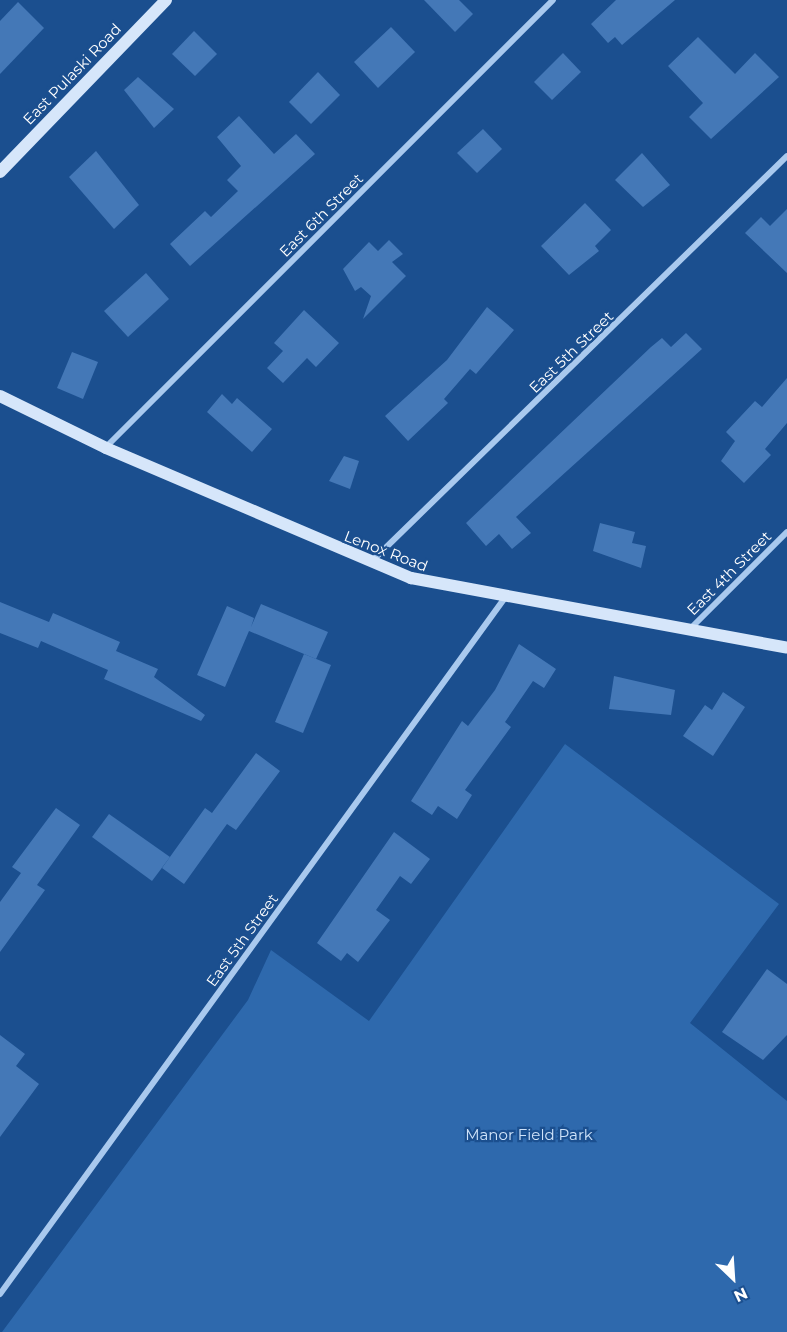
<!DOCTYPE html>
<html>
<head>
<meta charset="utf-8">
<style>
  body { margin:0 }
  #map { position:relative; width:787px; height:1332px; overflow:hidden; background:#1b4f8f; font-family:Montserrat,sans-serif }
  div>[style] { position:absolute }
  .green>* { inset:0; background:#2e69ad }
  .building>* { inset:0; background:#4478b7 }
  .street>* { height:6px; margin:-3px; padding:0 3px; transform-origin:3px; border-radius:3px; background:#a9c9ee }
  .secondary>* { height:12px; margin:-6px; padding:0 6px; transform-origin:6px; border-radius:6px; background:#d6e6fa }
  span { translate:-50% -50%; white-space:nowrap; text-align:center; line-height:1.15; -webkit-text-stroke:4.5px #1b4f8f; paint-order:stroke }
  .street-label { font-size:15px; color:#fff }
  .park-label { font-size:15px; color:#cfe3fa }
  .north { position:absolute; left:703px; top:1248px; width:60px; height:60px; -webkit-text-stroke:4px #1b4f8f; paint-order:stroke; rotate:155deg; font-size:16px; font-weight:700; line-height:24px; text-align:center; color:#fff }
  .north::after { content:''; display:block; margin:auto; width:21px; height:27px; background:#fff; clip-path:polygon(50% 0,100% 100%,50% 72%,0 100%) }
</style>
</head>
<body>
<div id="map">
  <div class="green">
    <i style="clip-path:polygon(565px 744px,779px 904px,690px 1023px,787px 1101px,787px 1332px,2px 1332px,248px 1000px,271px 950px,369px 1021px)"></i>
  </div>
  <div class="building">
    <i style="clip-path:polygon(424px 0,459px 0,473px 14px,455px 32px)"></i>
    <i style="clip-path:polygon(616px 0,675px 0,622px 45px,615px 37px,608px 43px,591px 24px)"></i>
    <i style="clip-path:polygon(18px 2px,44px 28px,0 74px,0 21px)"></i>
    <i style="clip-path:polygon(391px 27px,415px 52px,378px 88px,354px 62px)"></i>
    <i style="clip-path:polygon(194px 31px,217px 54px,195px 76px,172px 54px)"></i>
    <i style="clip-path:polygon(698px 37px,735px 74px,755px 53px,779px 77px,711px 139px,689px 117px,703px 103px,668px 66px)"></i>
    <i style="clip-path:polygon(563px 53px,581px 72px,552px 100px,534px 82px)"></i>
    <i style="clip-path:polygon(318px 72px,340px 95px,311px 124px,289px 102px)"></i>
    <i style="clip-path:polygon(138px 77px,174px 109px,154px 128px,124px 90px)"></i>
    <i style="clip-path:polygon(239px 116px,274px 154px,296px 134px,315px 154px,190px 266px,170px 244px,205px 211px,211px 217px,238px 191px,227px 180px,241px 166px,217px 137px)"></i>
    <i style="clip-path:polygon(483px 129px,502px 149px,477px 173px,457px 153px)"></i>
    <i style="clip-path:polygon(96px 151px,139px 205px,114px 229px,69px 177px)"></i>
    <i style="clip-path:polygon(642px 153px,670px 185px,643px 207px,615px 180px)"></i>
    <i style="clip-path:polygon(585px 203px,611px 230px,595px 246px,599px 251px,569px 275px,541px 246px)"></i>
    <i style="clip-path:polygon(787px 209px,787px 273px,745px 233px,761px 217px,770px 226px)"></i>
    <i style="clip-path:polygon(389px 240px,403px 254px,392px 262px,406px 276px,363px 319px,371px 296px,361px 287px,355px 291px,343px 269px,369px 242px,378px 251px)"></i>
    <i style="clip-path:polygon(146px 273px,169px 299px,128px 337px,104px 311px)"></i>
    <i style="clip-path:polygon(487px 307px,514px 330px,476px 374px,470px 369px,444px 399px,448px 403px,408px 441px,385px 416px,447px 360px)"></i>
    <i style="clip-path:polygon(304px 310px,339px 343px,316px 367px,307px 358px,283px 383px,267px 368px,283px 351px,274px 343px)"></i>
    <i style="clip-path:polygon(686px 333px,702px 349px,516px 517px,531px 533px,512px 549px,499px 534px,486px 546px,466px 523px,651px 347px,662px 338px,671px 347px)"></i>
    <i style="clip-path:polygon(72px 352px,98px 362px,83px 399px,57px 388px)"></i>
    <i style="clip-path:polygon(787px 378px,787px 423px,765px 449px,771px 455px,744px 483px,721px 461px,735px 441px,726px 432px,755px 401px,762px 407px)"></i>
    <i style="clip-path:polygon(222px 394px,232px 404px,237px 398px,272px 429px,252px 452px,207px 412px)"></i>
    <i style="clip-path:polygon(344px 456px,359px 461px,350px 489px,329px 481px)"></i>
    <i style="clip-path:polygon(600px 523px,635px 532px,632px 543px,646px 546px,641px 568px,593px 551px)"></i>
    <i style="clip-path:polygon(0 602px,49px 622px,53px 613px,120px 642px,116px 651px,158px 669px,154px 677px,205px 715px,201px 721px,104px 679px,108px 670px,41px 641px,38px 648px,0 633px)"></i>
    <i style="clip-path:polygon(261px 604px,328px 632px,316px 659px,249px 631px,225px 687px,197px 675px,227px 606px,254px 618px,251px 627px)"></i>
    <i style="clip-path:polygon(519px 644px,556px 669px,544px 688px,533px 681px,505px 722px,511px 727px,465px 790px,472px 795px,457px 819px,438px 806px,432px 815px,411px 801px,462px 721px,468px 726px,495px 690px)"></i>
    <i style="clip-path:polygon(304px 654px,331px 665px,303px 733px,275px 722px)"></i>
    <i style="clip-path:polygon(614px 676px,675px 690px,671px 715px,609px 709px)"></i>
    <i style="clip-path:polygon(723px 692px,745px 707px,713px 756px,683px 736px,705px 705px,712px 710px)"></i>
    <i style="clip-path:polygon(256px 753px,280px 771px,236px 830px,227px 824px,184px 884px,162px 868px,205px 808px,212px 813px)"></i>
    <i style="clip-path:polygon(56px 808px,80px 825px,37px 885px,45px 890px,0 952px,0 902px,21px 873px,12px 867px)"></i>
    <i style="clip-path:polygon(109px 814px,170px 857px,152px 881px,92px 837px)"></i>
    <i style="clip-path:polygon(394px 832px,430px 859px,411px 884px,400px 876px,376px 910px,390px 920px,358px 962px,347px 953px,341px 961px,317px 943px)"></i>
    <i style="clip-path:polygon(767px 969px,787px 984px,787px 1035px,763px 1060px,722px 1032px)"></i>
    <i style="clip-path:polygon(0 1035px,25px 1054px,16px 1066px,39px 1084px,0 1137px)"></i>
  </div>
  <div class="street">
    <i style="left:106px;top:447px;width:632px;rotate:-45deg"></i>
    <i style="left:371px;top:562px;width:581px;rotate:-44.3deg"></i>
    <i style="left:690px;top:629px;width:137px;rotate:-45deg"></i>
    <i style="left:0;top:1294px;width:859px;rotate:-54.05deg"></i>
  </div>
  <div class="secondary">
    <i style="left:0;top:172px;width:239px;rotate:-46deg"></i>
    <i style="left:0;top:396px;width:118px;rotate:26.1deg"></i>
    <i style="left:106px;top:448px;width:332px;rotate:23.1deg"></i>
    <i style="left:411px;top:578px;width:382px;rotate:10.5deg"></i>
  </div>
  <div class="street-label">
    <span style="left:72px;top:74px;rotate:-46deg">East Pulaski Road</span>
    <span style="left:321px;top:215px;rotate:-45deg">East 6th Street</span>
    <span style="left:571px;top:352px;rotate:-44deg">East 5th Street</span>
    <span style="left:386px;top:551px;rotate:21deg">Lenox Road</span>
    <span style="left:729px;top:573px;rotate:-45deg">East 4th Street</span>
    <span style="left:242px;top:940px;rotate:-54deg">East 5th Street</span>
  </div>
  <div class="park-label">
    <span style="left:529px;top:1135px">Manor Field Park</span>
  </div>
  <div class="north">N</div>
</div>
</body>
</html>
